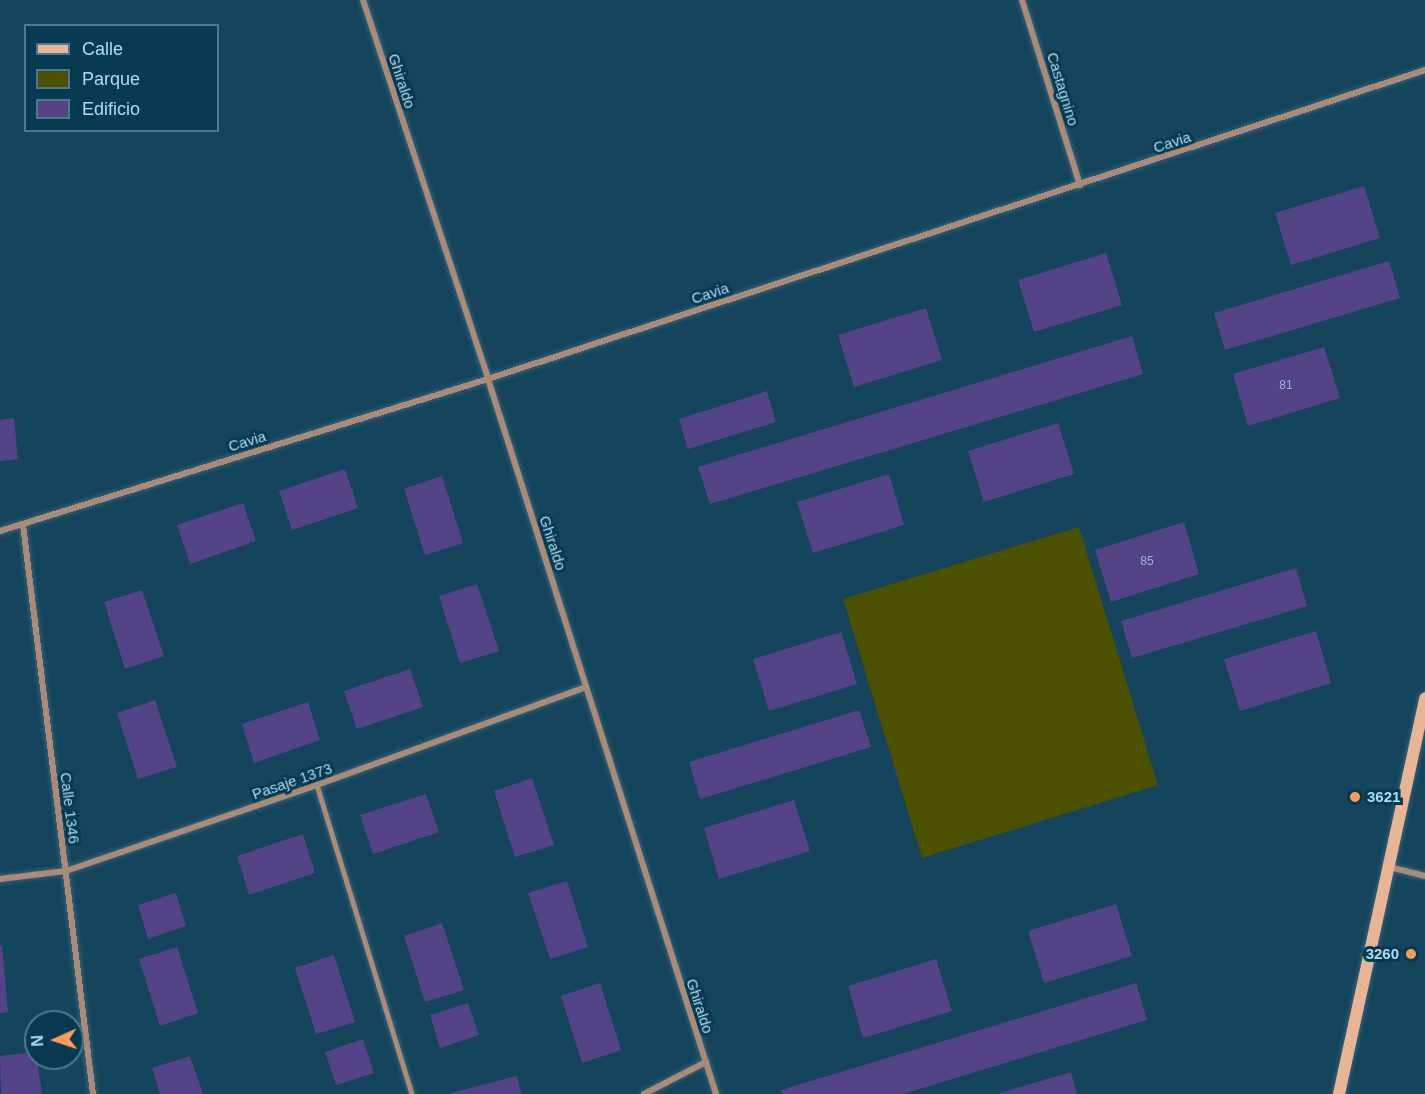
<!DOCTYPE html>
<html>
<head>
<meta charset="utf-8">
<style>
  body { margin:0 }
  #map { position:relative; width:1425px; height:1094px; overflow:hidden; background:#15455c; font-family:Helvetica,sans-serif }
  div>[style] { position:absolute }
  .green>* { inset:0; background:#4c5001 }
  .building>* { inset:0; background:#554387 }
  .roads { filter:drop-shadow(0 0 2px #34637a) drop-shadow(0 0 2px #34637a) }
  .lane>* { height:4.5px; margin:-2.25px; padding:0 2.25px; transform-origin:2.25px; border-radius:2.25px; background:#ab8a76 }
  .street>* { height:6px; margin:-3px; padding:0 3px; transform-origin:3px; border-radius:3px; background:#ab8a76 }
  .secondary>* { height:12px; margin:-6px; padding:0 6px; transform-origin:6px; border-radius:6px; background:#e8b493 }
  .dots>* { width:16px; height:16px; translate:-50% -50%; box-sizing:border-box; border:3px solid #063a51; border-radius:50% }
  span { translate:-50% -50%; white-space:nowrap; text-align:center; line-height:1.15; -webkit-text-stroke:6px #063a51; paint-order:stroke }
  .number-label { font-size:12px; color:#9ab4d6 }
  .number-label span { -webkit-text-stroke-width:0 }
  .street-label { font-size:15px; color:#b1d9f1 }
  .poi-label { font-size:15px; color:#b1d9f1; font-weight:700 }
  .left { translate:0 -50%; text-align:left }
  .right { translate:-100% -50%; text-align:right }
  .legend { position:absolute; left:24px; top:24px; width:195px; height:108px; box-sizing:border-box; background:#063a51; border:2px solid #4a7a91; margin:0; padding:8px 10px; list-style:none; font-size:18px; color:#b1d9f1 }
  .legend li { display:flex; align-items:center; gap:12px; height:30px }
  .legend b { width:30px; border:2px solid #4a7a91 }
  .north { position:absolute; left:24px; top:1010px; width:60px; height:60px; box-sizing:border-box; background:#063a51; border:2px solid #4a7a91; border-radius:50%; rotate:267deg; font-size:16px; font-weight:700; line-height:24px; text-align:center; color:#b1d9f1 }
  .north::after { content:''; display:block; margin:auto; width:21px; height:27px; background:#fe9c58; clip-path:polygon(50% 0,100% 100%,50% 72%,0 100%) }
</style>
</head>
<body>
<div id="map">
  <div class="green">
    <i style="clip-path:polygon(1079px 527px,1158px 785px,922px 858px,843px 599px)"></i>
  </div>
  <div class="building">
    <i style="clip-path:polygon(1364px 186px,1380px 238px,1291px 265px,1275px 213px)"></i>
    <i style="clip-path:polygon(1106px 253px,1122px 305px,1034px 332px,1018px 280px)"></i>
    <i style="clip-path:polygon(1389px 261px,1400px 298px,1225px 350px,1214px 313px)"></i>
    <i style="clip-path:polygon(926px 308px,942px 360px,854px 387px,838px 335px)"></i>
    <i style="clip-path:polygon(1132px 336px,1143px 374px,710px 504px,698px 467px)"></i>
    <i style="clip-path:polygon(1324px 347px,1340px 398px,1248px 426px,1233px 374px)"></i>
    <i style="clip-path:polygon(767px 391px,776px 422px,688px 449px,679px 419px)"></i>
    <i style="clip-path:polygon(14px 418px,18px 459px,0 461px,0 420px)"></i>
    <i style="clip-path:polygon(1058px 423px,1074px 474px,984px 502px,968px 451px)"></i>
    <i style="clip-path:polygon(345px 469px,358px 508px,292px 530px,279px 491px)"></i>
    <i style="clip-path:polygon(889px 474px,904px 525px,813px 553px,797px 502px)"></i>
    <i style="clip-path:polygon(442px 476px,463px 543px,425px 555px,404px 489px)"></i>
    <i style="clip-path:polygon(243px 503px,256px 541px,190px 564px,177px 525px)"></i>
    <i style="clip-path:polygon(1184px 522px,1199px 574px,1111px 602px,1095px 550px)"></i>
    <i style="clip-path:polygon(1296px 568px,1307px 606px,1132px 658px,1121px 621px)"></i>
    <i style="clip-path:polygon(477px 584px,499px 651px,460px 663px,439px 596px)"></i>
    <i style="clip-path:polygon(142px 590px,164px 656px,125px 669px,104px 602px)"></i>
    <i style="clip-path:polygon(1316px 631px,1331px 683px,1240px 711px,1224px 659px)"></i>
    <i style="clip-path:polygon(841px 632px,857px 684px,769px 711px,753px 659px)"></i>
    <i style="clip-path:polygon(410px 669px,423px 707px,357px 729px,344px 691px)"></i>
    <i style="clip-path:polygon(155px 700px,177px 767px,138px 779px,117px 713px)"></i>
    <i style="clip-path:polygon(308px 702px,320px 740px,254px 763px,242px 724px)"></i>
    <i style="clip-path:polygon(859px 710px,871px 747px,700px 799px,689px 762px)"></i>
    <i style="clip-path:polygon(532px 778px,554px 845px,515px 857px,494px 791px)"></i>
    <i style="clip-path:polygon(426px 794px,439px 832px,373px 854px,360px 815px)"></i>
    <i style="clip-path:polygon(794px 800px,810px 851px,719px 879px,704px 828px)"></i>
    <i style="clip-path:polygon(303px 834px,315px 873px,249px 895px,237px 856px)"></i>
    <i style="clip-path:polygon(567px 881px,588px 947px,550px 959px,528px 893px)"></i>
    <i style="clip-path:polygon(176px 893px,186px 926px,148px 939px,138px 905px)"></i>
    <i style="clip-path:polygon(1116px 904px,1132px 956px,1044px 983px,1028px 931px)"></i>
    <i style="clip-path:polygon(442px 923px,464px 990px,425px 1002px,404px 936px)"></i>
    <i style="clip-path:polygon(2px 945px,8px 1012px,0 1013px,0 946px)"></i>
    <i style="clip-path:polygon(177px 947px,198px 1013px,160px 1026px,139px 959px)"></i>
    <i style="clip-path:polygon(334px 955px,355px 1022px,316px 1034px,295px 968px)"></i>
    <i style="clip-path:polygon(936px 959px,952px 1011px,863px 1038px,848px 986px)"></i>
    <i style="clip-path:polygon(600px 983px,621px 1050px,582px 1063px,561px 996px)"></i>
    <i style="clip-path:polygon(1136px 983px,1147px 1020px,903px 1094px,782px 1094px,781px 1090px)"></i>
    <i style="clip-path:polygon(468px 1003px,479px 1035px,440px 1048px,430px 1015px)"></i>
    <i style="clip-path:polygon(363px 1039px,374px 1073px,336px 1085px,325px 1052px)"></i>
    <i style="clip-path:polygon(36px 1052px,42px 1094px,1px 1094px,0 1056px)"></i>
    <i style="clip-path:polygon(190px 1056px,203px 1094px,160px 1094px,152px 1068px)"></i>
    <i style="clip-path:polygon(1071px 1072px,1077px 1094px,1000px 1094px,1000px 1093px)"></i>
    <i style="clip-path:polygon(517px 1076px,522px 1094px,451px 1094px,451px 1093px)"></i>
  </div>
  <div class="roads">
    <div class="lane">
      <i style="left:317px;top:785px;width:323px;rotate:72.9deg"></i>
    </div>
    <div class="street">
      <i style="left:363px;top:0;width:399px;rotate:71.7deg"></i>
      <i style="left:488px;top:379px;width:750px;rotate:72.31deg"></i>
      <i style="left:1022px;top:0;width:194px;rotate:72.6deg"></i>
      <i style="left:23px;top:525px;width:573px;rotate:82.99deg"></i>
      <i style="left:0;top:531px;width:511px;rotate:-17.3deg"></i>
      <i style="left:488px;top:379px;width:987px;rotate:-18.25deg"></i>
      <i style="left:1389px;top:867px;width:37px;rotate:14deg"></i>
      <i style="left:0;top:879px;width:66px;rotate:-6.9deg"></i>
      <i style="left:66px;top:871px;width:265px;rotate:-18.9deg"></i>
      <i style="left:317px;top:785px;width:286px;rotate:-20deg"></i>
      <i style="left:644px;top:1094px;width:70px;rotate:-27.3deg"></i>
    </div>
    <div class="secondary">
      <i style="left:1339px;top:1094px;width:405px;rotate:-77.7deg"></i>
    </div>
  </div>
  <div class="dots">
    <i style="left:1355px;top:797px;background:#fe9c58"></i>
    <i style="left:1411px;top:954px;background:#fe9c58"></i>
  </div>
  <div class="number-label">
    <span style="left:1286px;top:386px">81</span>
    <span style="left:1147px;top:562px">85</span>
  </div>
  <div class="street-label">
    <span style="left:402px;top:81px;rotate:72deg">Ghiraldo</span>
    <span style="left:1063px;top:89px;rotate:73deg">Castagnino</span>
    <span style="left:1172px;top:142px;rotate:-18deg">Cavia</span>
    <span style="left:710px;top:293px;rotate:-18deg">Cavia</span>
    <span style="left:247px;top:441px;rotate:-17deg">Cavia</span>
    <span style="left:553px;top:543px;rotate:72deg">Ghiraldo</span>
    <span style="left:292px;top:781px;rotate:-19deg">Pasaje 1373</span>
    <span style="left:70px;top:808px;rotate:83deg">Calle 1346</span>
    <span style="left:700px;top:1006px;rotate:72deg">Ghiraldo</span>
  </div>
  <div class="poi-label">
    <span class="left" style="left:1367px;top:797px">3621</span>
    <span class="right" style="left:1399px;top:954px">3260</span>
  </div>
  <ul class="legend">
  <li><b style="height:8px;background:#e8b493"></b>Calle</li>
  <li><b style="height:16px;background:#4c5001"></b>Parque</li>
  <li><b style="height:16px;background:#554387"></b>Edificio</li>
  </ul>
  <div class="north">N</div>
</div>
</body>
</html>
